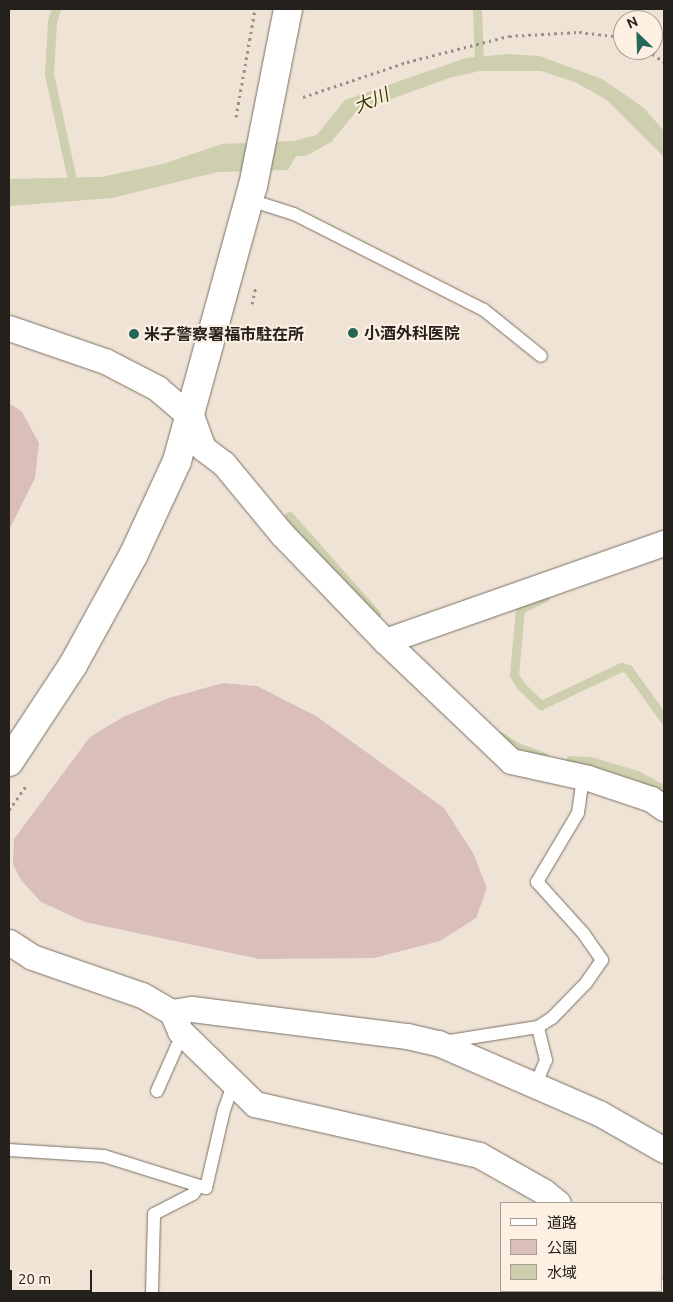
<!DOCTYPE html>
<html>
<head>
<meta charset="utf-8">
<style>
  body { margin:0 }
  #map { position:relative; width:673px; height:1302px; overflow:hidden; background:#efe3d5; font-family:Ubuntu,"Noto Sans JP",sans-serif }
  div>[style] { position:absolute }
  .green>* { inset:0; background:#d9beba }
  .water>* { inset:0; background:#cdcfae }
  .stream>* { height:9px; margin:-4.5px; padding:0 4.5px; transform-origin:4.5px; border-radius:4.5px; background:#cdcfae }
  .path>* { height:3px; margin-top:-1.5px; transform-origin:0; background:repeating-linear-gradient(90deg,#989086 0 2.5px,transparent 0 6.5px) }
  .roads { filter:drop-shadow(0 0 1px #796f63) drop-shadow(0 0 1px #796f63) }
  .service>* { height:12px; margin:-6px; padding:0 6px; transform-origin:6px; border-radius:6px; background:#fff }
  .minor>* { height:25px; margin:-12.5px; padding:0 12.5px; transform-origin:12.5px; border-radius:12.5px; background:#fff }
  .tertiary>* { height:28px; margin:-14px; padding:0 14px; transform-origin:14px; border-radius:14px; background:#fff }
  .dots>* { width:14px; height:14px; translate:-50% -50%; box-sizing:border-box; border:2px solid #fdf0e3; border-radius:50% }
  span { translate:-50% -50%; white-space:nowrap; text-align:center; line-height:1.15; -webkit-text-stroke:4px #fdf0e3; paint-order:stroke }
  .poi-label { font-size:16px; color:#24201b; font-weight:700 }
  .left { translate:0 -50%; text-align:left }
  .water-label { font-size:18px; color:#393b00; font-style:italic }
  .frame { position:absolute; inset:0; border:10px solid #24201b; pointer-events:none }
  .legend { position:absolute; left:500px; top:1202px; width:162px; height:90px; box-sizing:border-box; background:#fdf0e3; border:1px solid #a69d93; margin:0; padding:6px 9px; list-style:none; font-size:15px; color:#24201b }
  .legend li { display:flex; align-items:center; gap:10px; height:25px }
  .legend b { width:25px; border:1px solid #a69d93 }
  .north { position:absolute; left:613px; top:10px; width:50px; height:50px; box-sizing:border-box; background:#fdf0e3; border:1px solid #a69d93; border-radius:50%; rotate:336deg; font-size:14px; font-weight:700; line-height:20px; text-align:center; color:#24201b }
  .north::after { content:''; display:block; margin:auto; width:18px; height:22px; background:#256756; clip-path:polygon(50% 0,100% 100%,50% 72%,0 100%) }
  .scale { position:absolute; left:10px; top:1270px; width:82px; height:22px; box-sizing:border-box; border:2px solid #24201b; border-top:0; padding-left:6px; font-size:15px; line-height:18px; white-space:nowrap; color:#24201b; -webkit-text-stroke:4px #fdf0e3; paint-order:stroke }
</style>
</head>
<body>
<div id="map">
  <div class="green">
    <i style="clip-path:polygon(9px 403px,22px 412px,39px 443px,35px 478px,9px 530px)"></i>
    <i style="clip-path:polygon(223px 683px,257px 686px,316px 716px,444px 808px,473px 853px,487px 888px,476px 918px,440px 941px,374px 958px,259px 959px,85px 922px,41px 902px,21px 880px,13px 864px,14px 839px,90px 737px,123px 717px,169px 698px)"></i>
  </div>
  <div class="water">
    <i style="clip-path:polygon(507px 54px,539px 56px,602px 79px,644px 108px,664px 131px,664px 157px,607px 100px,575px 82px,541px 71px,480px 71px,449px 78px,356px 112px,331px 142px,306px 156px,296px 156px,288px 170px,218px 172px,112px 198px,9px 206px,9px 179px,101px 177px,163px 164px,222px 144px,294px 141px,317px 135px,345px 100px,466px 58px)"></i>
  </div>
  <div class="stream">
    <i style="left:56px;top:9px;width:13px;rotate:108deg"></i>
    <i style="left:52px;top:21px;width:53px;rotate:93.2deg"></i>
    <i style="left:49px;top:74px;width:118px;rotate:77.7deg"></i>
    <i style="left:477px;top:9px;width:55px;rotate:87.9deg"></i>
    <i style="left:289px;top:516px;width:131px;rotate:48.4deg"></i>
    <i style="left:545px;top:597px;width:28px;rotate:154deg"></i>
    <i style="left:520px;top:609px;width:66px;rotate:95.2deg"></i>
    <i style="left:514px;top:675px;width:13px;rotate:58deg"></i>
    <i style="left:521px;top:686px;width:28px;rotate:44deg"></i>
    <i style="left:541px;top:705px;width:89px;rotate:-25.4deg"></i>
    <i style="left:621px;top:667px;width:7px;rotate:16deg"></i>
    <i style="left:628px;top:669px;width:62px;rotate:54.2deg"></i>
    <i style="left:500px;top:736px;width:20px;rotate:33deg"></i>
    <i style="left:517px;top:747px;width:29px;rotate:20deg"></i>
    <i style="left:570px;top:760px;width:20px;rotate:3deg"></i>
    <i style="left:590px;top:761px;width:49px;rotate:16.6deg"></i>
    <i style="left:637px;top:775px;width:31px;rotate:29deg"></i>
  </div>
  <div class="path">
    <i style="left:647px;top:50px;width:21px;rotate:35deg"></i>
    <i style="left:303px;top:97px;width:110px;rotate:-18.6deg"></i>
    <i style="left:407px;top:62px;width:105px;rotate:-14.3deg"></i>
    <i style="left:509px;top:36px;width:70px;rotate:-3.3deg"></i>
    <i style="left:579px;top:32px;width:44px;rotate:6.5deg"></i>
    <i style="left:236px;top:117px;width:110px;rotate:-80deg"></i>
    <i style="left:252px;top:304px;width:18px;rotate:-77deg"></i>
    <i style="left:9px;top:810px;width:32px;rotate:-55deg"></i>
  </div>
  <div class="roads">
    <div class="service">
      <i style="left:250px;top:200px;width:46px;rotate:17.7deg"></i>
      <i style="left:294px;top:214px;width:213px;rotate:26.8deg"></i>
      <i style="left:484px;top:310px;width:73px;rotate:38.9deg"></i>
      <i style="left:443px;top:1042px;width:96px;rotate:-9deg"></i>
      <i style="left:538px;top:1027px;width:17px;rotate:-33deg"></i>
      <i style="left:552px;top:1018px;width:49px;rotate:-45.8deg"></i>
      <i style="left:586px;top:983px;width:28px;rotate:-55deg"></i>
      <i style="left:602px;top:960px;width:32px;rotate:-125deg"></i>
      <i style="left:584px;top:934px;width:70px;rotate:-132.1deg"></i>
      <i style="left:537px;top:882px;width:80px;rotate:-59.3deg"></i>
      <i style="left:578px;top:813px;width:37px;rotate:-82deg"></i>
      <i style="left:535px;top:1086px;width:28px;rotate:-67deg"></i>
      <i style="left:546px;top:1060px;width:34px;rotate:-104deg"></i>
      <i style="left:157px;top:1091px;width:49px;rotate:-66deg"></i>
      <i style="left:177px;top:1046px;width:12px;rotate:-48deg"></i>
      <i style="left:9px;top:1150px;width:95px;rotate:3.6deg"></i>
      <i style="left:104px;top:1156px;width:107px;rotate:17.4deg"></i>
      <i style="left:206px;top:1188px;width:80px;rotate:-77deg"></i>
      <i style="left:224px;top:1110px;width:27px;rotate:-70deg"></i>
      <i style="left:152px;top:1293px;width:79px;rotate:-88.5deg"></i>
      <i style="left:154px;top:1214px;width:44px;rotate:-27.1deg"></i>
      <i style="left:193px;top:1194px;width:10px;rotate:-53deg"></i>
    </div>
    <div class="minor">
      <i style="left:9px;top:328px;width:102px;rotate:19deg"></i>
      <i style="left:105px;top:361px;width:59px;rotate:27.4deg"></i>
      <i style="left:157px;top:388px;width:46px;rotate:40.6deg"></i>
      <i style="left:192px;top:418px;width:32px;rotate:70deg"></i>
      <i style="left:203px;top:448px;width:26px;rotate:37deg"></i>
      <i style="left:224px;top:464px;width:91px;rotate:50.4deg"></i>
      <i style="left:282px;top:534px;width:149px;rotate:46.1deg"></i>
      <i style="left:385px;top:641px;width:174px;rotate:43.6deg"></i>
      <i style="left:511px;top:761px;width:79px;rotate:12.4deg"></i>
      <i style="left:588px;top:778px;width:66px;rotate:18.4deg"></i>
      <i style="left:651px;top:799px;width:16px;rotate:35deg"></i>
      <i style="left:385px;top:641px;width:296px;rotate:-19.4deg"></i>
      <i style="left:9px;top:942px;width:27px;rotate:33deg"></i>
      <i style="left:32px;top:957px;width:116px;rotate:19.1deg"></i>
      <i style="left:142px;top:995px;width:34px;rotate:30deg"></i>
      <i style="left:172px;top:1012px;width:21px;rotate:67deg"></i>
      <i style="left:180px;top:1031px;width:105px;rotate:44.2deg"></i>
      <i style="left:255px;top:1104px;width:230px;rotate:12.8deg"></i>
      <i style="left:479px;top:1155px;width:73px;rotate:29.4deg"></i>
      <i style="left:543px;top:1191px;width:19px;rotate:39deg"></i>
      <i style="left:172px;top:1012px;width:20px;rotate:-9deg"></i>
      <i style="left:192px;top:1009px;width:217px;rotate:7.2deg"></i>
      <i style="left:407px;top:1036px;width:32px;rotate:13deg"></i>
      <i style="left:438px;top:1043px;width:176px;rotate:23.5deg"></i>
      <i style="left:599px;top:1113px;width:75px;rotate:29.6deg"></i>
      <i style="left:662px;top:1291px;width:3px;rotate:45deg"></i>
    </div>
    <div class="tertiary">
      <i style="left:9px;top:762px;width:116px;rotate:-56.6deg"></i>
      <i style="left:73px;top:665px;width:124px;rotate:-61.2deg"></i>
      <i style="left:133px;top:556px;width:105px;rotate:-65.1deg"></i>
      <i style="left:177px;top:461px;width:285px;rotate:-74.6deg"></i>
      <i style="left:253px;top:186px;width:180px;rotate:-78.8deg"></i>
    </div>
  </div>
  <div class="dots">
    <i style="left:353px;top:333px;background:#256756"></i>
    <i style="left:134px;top:334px;background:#256756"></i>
  </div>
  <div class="poi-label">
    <span class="left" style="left:364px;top:333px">小酒外科医院</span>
    <span class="left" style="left:144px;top:334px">米子警察署福市駐在所</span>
  </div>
  <div class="water-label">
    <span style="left:371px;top:100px;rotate:-23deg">大川</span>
  </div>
  <div class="frame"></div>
  <ul class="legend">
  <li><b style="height:6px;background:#fff"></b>道路</li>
  <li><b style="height:14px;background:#d9beba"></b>公園</li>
  <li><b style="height:14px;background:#cdcfae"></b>水域</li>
  </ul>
  <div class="north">N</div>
  <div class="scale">20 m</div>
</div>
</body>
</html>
